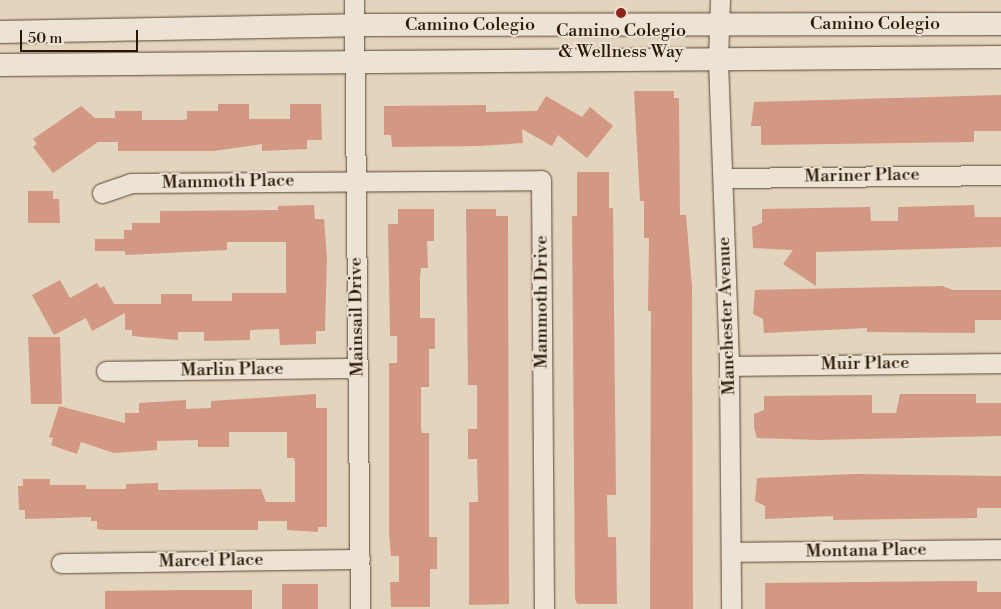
<!DOCTYPE html>
<html>
<head>
<meta charset="utf-8">
<style>
  body { margin:0 }
  #map { position:relative; width:1001px; height:609px; overflow:hidden; background:#e3d4bd; font-family:"Libre Bodoni",serif }
  div>[style] { position:absolute }
  .building>* { inset:0; background:#d39883 }
  .roads { filter:drop-shadow(0 0 1px #584632) drop-shadow(0 0 1px #584632) }
  .minor>* { height:19px; margin:-9.5px; padding:0 9.5px; transform-origin:9.5px; border-radius:9.5px; background:#ede3d4 }
  .tertiary>* { height:22px; margin:-11px; padding:0 11px; transform-origin:11px; border-radius:11px; background:#ede3d4 }
  .dots>* { width:14px; height:14px; translate:-50% -50%; box-sizing:border-box; border:2px solid #ede3d4; border-radius:50% }
  span { translate:-50% -50%; white-space:nowrap; text-align:center; line-height:1.15; -webkit-text-stroke:4px #ede3d4; paint-order:stroke }
  .street-label { font-size:18px; color:#291704 }
  .poi-label { font-size:18px; color:#291704 }
  .scale { position:absolute; left:20px; top:30px; width:118px; height:22px; box-sizing:border-box; border:2px solid #291704; border-top:0; padding-left:6px; font-size:15px; line-height:18px; white-space:nowrap; color:#291704; -webkit-text-stroke:4px #ede3d4; paint-order:stroke }
</style>
</head>
<body>
<div id="map">
  <div class="building">
    <i style="clip-path:polygon(634px 91px,674px 91px,674px 98px,679px 98px,680px 215px,686px 215px,692px 287px,693px 609px,650px 609px,651px 311px,648px 311px,649px 238px,644px 238px,644px 201px,640px 201px)"></i>
    <i style="clip-path:polygon(1001px 95px,1001px 131px,974px 131px,974px 142px,761px 145px,761px 126px,751px 126px,754px 102px)"></i>
    <i style="clip-path:polygon(546px 96px,582px 117px,590px 107px,613px 126px,587px 158px,558px 135px,552px 146px,522px 129px,523px 143px,480px 146px,392px 147px,391px 135px,384px 135px,384px 106px,486px 105px,486px 112px,537px 111px)"></i>
    <i style="clip-path:polygon(218px 104px,249px 104px,249px 119px,290px 119px,290px 104px,321px 104px,322px 140px,307px 140px,307px 149px,262px 151px,262px 144px,214px 151px,118px 151px,118px 142px,98px 142px,53px 173px,33px 147px,37px 144px,33px 139px,81px 106px,95px 118px,115px 118px,115px 111px,142px 111px,142px 120px,183px 120px,187px 119px,187px 111px,218px 111px)"></i>
    <i style="clip-path:polygon(577px 172px,609px 172px,609px 208px,613px 208px,616px 495px,607px 495px,608px 537px,616px 537px,617px 604px,577px 604px,575px 598px,572px 216px,577px 216px)"></i>
    <i style="clip-path:polygon(28px 191px,53px 191px,53px 199px,59px 199px,60px 223px,28px 223px)"></i>
    <i style="clip-path:polygon(314px 205px,315px 219px,324px 219px,327px 258px,325px 331px,316px 331px,316px 344px,280px 345px,279px 329px,250px 330px,250px 340px,204px 341px,204px 332px,178px 332px,178px 340px,132px 336px,132px 330px,125px 330px,125px 313px,92px 331px,86px 318px,54px 335px,32px 295px,60px 280px,70px 298px,97px 283px,100px 288px,104px 286px,114px 304px,161px 304px,161px 294px,192px 294px,192px 301px,232px 301px,232px 293px,286px 293px,286px 242px,227px 242px,227px 250px,125px 255px,125px 251px,95px 251px,95px 239px,124px 239px,124px 230px,132px 230px,132px 223px,160px 223px,160px 211px,278px 210px,278px 206px)"></i>
    <i style="clip-path:polygon(974px 205px,975px 217px,1001px 217px,1001px 247px,816px 252px,816px 286px,783px 264px,793px 250px,753px 248px,752px 227px,762px 223px,762px 209px,870px 207px,871px 221px,898px 221px,898px 207px)"></i>
    <i style="clip-path:polygon(398px 209px,434px 209px,434px 241px,427px 241px,428px 268px,421px 268px,420px 276px,420px 318px,435px 318px,435px 349px,429px 349px,429px 387px,421px 387px,421px 429px,422px 433px,429px 433px,429px 537px,437px 537px,437px 569px,430px 569px,430px 607px,391px 607px,390px 582px,399px 582px,399px 556px,391px 556px,389px 534px,389px 363px,397px 363px,397px 336px,390px 336px,388px 224px,398px 224px)"></i>
    <i style="clip-path:polygon(466px 209px,496px 209px,496px 216px,508px 216px,509px 604px,469px 605px,469px 502px,478px 502px,477px 459px,468px 459px,468px 429px,477px 429px,477px 385px,468px 385px)"></i>
    <i style="clip-path:polygon(942px 286px,953px 290px,1001px 290px,1001px 320px,975px 320px,975px 333px,867px 332px,867px 328px,764px 333px,763px 319px,753px 314px,755px 290px)"></i>
    <i style="clip-path:polygon(28px 337px,60px 337px,62px 404px,31px 404px)"></i>
    <i style="clip-path:polygon(316px 394px,316px 408px,327px 408px,327px 527px,318px 527px,318px 532px,287px 530px,287px 521px,258px 521px,258px 530px,104px 530px,97px 529px,97px 521px,91px 521px,91px 517px,25px 519px,25px 510px,19px 510px,18px 486px,23px 486px,23px 479px,50px 479px,50px 485px,86px 485px,86px 489px,126px 489px,126px 484px,158px 483px,158px 490px,261px 489px,266px 502px,295px 502px,295px 462px,294px 458px,287px 458px,287px 432px,229px 432px,229px 447px,198px 447px,198px 440px,157px 441px,157px 450px,114px 453px,81px 442px,77px 454px,51px 445px,53px 438px,49px 437px,59px 406px,125px 423px,125px 413px,139px 413px,139px 403px,186px 400px,186px 409px,211px 408px,211px 401px)"></i>
    <i style="clip-path:polygon(900px 394px,976px 394px,976px 403px,1001px 403px,1001px 436px,818px 440px,757px 438px,754px 428px,754px 414px,764px 410px,764px 396px,872px 395px,872px 413px,896px 413px)"></i>
    <i style="clip-path:polygon(855px 474px,1001px 476px,1001px 508px,977px 508px,977px 518px,833px 520px,833px 516px,765px 519px,765px 506px,755px 501px,757px 478px)"></i>
    <i style="clip-path:polygon(960px 581px,977px 581px,977px 592px,1001px 592px,1001px 609px,765px 609px,765px 583px)"></i>
    <i style="clip-path:polygon(282px 584px,318px 584px,318px 609px,282px 609px)"></i>
    <i style="clip-path:polygon(188px 590px,252px 590px,252px 609px,105px 609px,105px 591px)"></i>
  </div>
  <div class="roads">
    <div class="minor">
      <i style="left:354px;top:0;width:609px;rotate:89.44deg"></i>
      <i style="left:720px;top:0;width:61px;rotate:91.9deg"></i>
      <i style="left:718px;top:61px;width:305px;rotate:87.9deg"></i>
      <i style="left:729px;top:366px;width:243px;rotate:89.5deg"></i>
      <i style="left:723px;top:178px;width:278px;rotate:-0.6deg"></i>
      <i style="left:102px;top:193px;width:31px;rotate:-19deg"></i>
      <i style="left:131px;top:183px;width:410px;rotate:-0.4deg"></i>
      <i style="left:541px;top:180px;width:429px;rotate:89.6deg"></i>
      <i style="left:729px;top:366px;width:272px;rotate:-0.6deg"></i>
      <i style="left:106px;top:371px;width:252px;rotate:-0.7deg"></i>
      <i style="left:731px;top:552px;width:270px;rotate:-0.6deg"></i>
      <i style="left:61px;top:563px;width:299px;rotate:-0.8deg"></i>
    </div>
    <div class="tertiary">
      <i style="left:0;top:32px;width:354px;rotate:-1.1deg"></i>
      <i style="left:354px;top:25px;width:647px;rotate:-0.09deg"></i>
      <i style="left:0;top:65px;width:1001px;rotate:-0.46deg"></i>
    </div>
  </div>
  <div class="dots">
    <i style="left:621px;top:13px;background:#8f2418"></i>
  </div>
  <div class="street-label">
    <span style="left:875px;top:24px">Camino Colegio</span>
    <span style="left:470px;top:25px">Camino Colegio</span>
    <span style="left:862px;top:176px;rotate:-1deg">Mariner Place</span>
    <span style="left:228px;top:182px;rotate:-1deg">Mammoth Place</span>
    <span style="left:542px;top:302px;rotate:-90deg">Mammoth Drive</span>
    <span style="left:727px;top:316px;rotate:-92deg">Manchester Avenue</span>
    <span style="left:357px;top:317px;rotate:-91deg">Mainsail Drive</span>
    <span style="left:865px;top:364px;rotate:-1deg">Muir Place</span>
    <span style="left:232px;top:370px;rotate:-1deg">Marlin Place</span>
    <span style="left:866px;top:551px;rotate:-1deg">Montana Place</span>
    <span style="left:211px;top:561px;rotate:-1deg">Marcel Place</span>
  </div>
  <div class="poi-label">
    <span style="left:621px;top:42px">Camino Colegio<br>&amp; Wellness Way</span>
  </div>
  <div class="scale">50 m</div>
</div>
</body>
</html>
